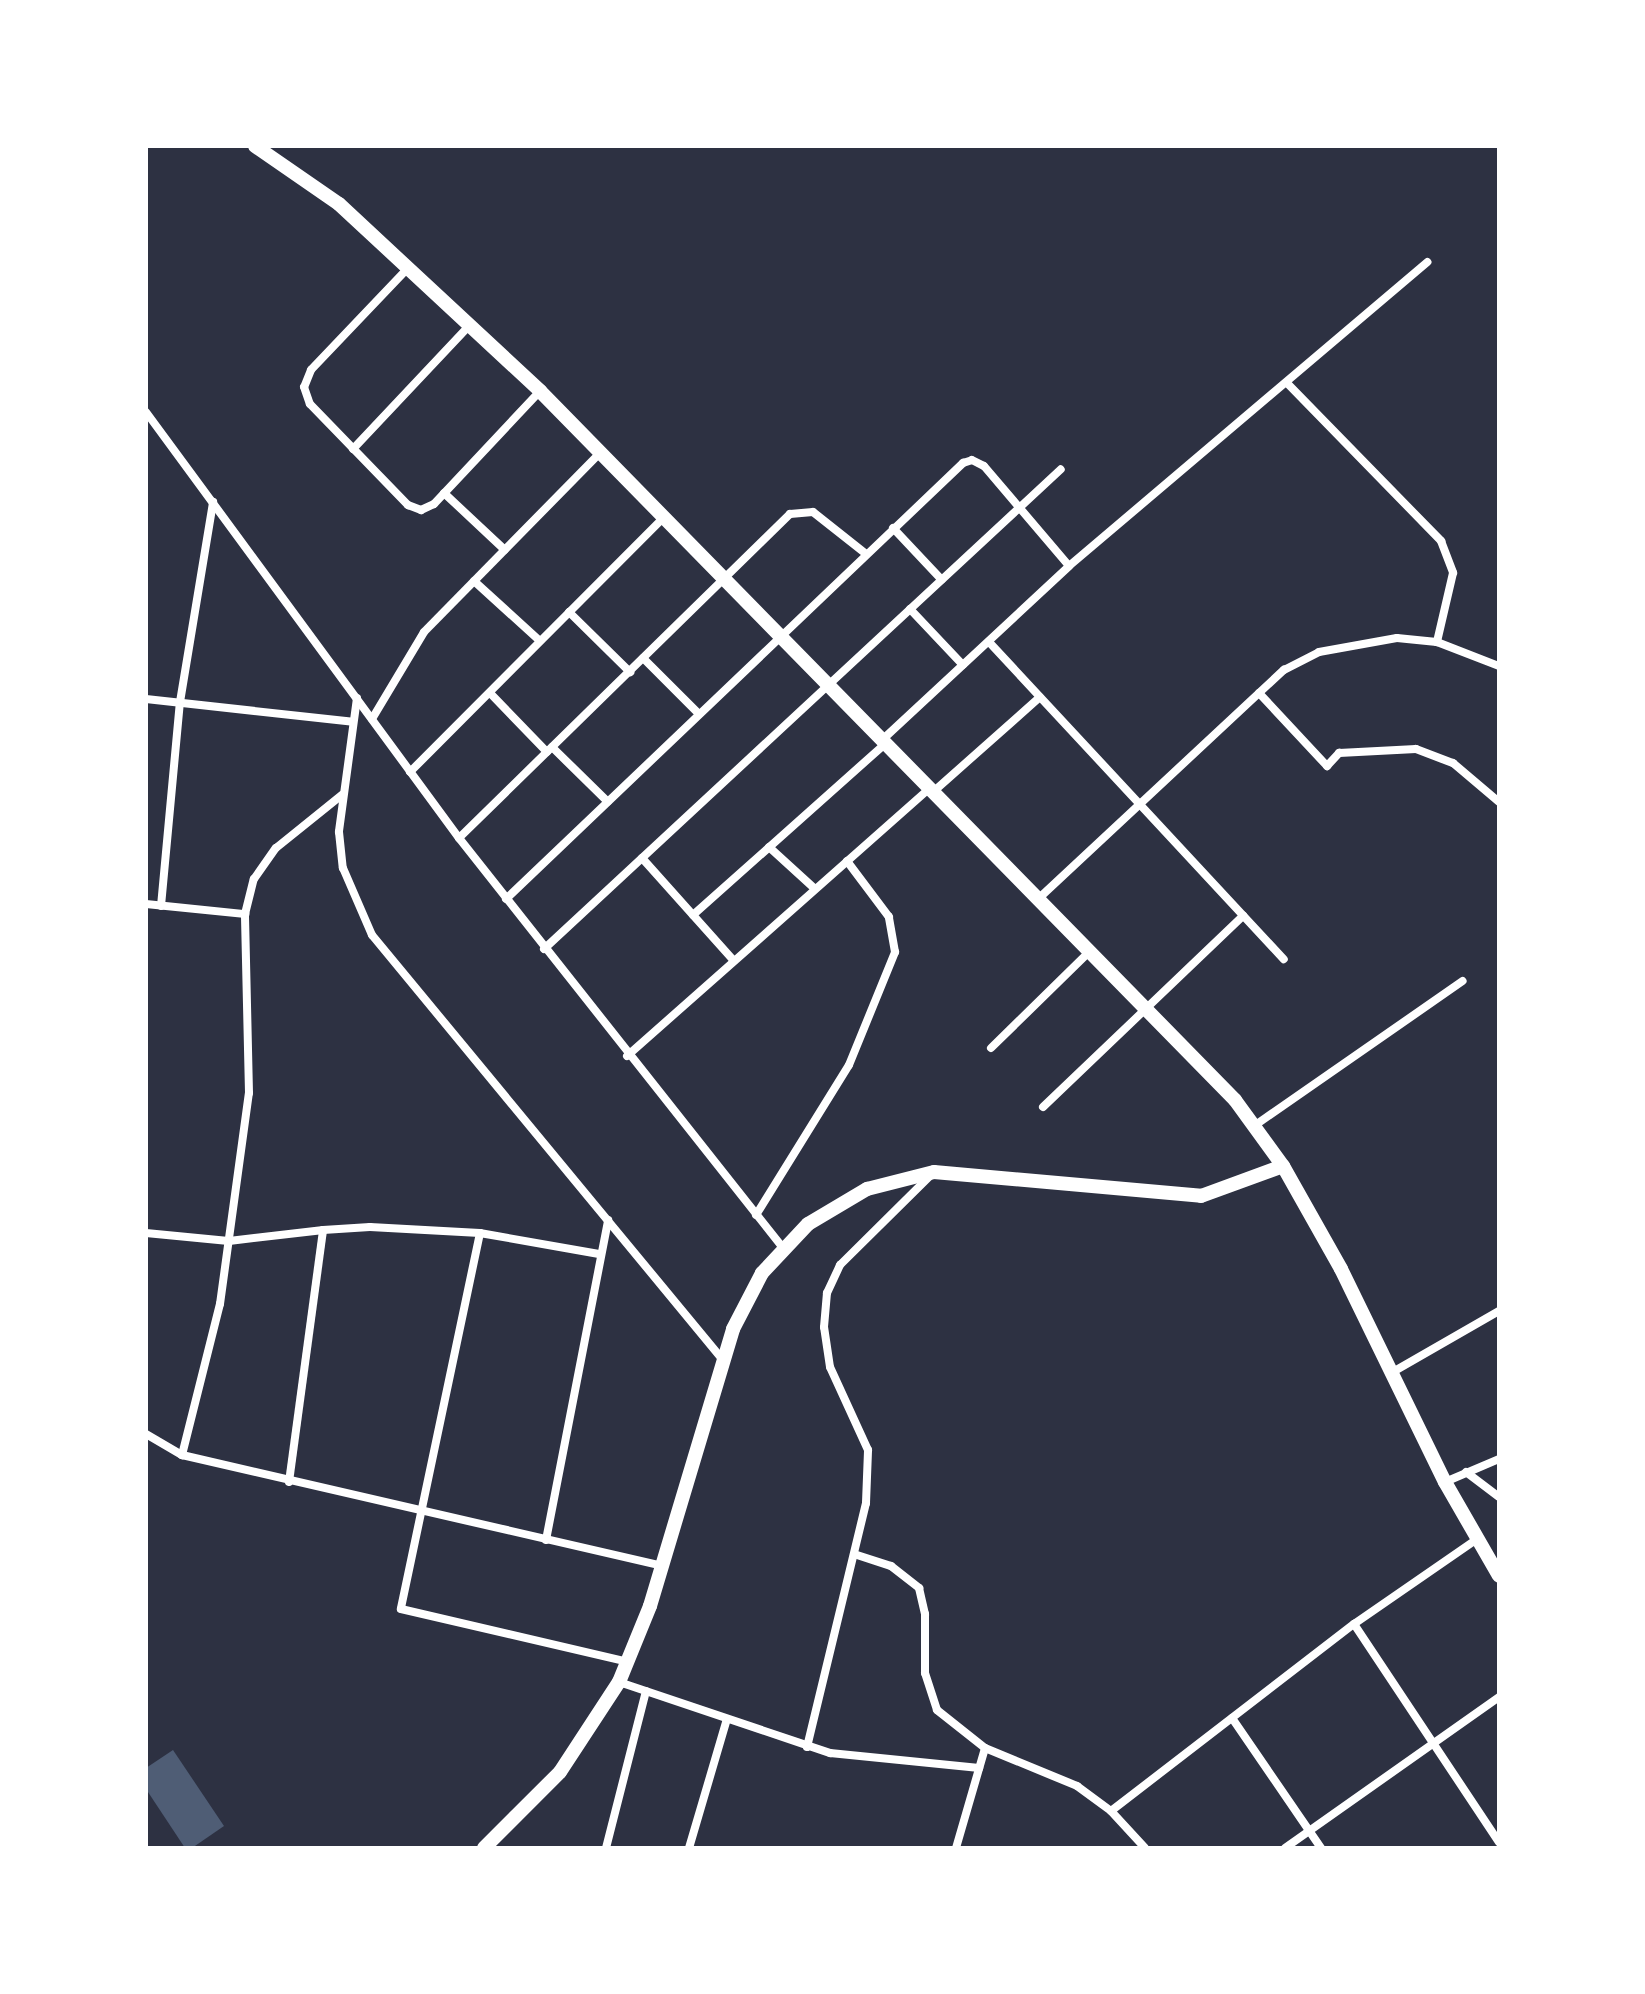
<!DOCTYPE html>
<html>
<head>
<meta charset="utf-8">
<style>
  body { margin:0 }
  #map { position:relative; width:1645px; height:1994px; overflow:hidden; background:#2d3142; font-family:"Noto Sans",sans-serif }
  div>[style] { position:absolute }
  .water>* { inset:0; background:#4f5d75 }
  .minor>* { height:8px; margin:-4px; padding:0 4px; transform-origin:4px; border-radius:4px; background:#fff }
  .tertiary>* { height:14px; margin:-7px; padding:0 7px; transform-origin:7px; border-radius:7px; background:#fff }
  span { translate:-50% -50%; white-space:nowrap; text-align:center; line-height:1.15; -webkit-text-stroke:8px #fff; paint-order:stroke }
  .frame { position:absolute; inset:0; border:148px solid #fff; pointer-events:none }
</style>
</head>
<body>
<div id="map">
  <div class="water">
    <i style="clip-path:polygon(173px 1750px,224px 1826px,192px 1848px,185px 1848px,146px 1789px,146px 1768px)"></i>
  </div>
  <div class="minor">
    <i style="left:409px;top:267px;width:142px;rotate:133.6deg"></i>
    <i style="left:311px;top:370px;width:18px;rotate:112deg"></i>
    <i style="left:304px;top:387px;width:18px;rotate:71deg"></i>
    <i style="left:310px;top:404px;width:141px;rotate:45.9deg"></i>
    <i style="left:408px;top:505px;width:14px;rotate:21deg"></i>
    <i style="left:421px;top:510px;width:14px;rotate:-25deg"></i>
    <i style="left:434px;top:504px;width:155px;rotate:-46.8deg"></i>
    <i style="left:1287px;top:383px;width:221px;rotate:45.7deg"></i>
    <i style="left:1441px;top:541px;width:34px;rotate:69deg"></i>
    <i style="left:1453px;top:573px;width:71px;rotate:103.1deg"></i>
    <i style="left:146px;top:412px;width:529px;rotate:53.69deg"></i>
    <i style="left:459px;top:838px;width:523px;rotate:51.68deg"></i>
    <i style="left:353px;top:449px;width:170px;rotate:-46.7deg"></i>
    <i style="left:444px;top:493px;width:83px;rotate:43.1deg"></i>
    <i style="left:893px;top:528px;width:71px;rotate:46.7deg"></i>
    <i style="left:474px;top:581px;width:89px;rotate:42.3deg"></i>
    <i style="left:910px;top:609px;width:77px;rotate:46.6deg"></i>
    <i style="left:569px;top:612px;width:86px;rotate:44.5deg"></i>
    <i style="left:989px;top:642px;width:433px;rotate:47.1deg"></i>
    <i style="left:643px;top:658px;width:79px;rotate:45deg"></i>
    <i style="left:490px;top:693px;width:82px;rotate:46deg"></i>
    <i style="left:1259px;top:693px;width:100px;rotate:47deg"></i>
    <i style="left:1327px;top:766px;width:18px;rotate:-47deg"></i>
    <i style="left:1339px;top:753px;width:77px;rotate:-3deg"></i>
    <i style="left:1416px;top:749px;width:40px;rotate:21deg"></i>
    <i style="left:1453px;top:763px;width:60px;rotate:40.3deg"></i>
    <i style="left:357px;top:698px;width:135px;rotate:97.7deg"></i>
    <i style="left:339px;top:832px;width:36px;rotate:84deg"></i>
    <i style="left:343px;top:868px;width:73px;rotate:66.6deg"></i>
    <i style="left:372px;top:935px;width:551px;rotate:50.45deg"></i>
    <i style="left:146px;top:699px;width:208px;rotate:6.3deg"></i>
    <i style="left:372px;top:719px;width:101px;rotate:-59.1deg"></i>
    <i style="left:424px;top:632px;width:251px;rotate:-45.5deg"></i>
    <i style="left:881px;top:741px;width:257px;rotate:-42.9deg"></i>
    <i style="left:1069px;top:566px;width:470px;rotate:-40.3deg"></i>
    <i style="left:552px;top:747px;width:78px;rotate:44.5deg"></i>
    <i style="left:410px;top:772px;width:359px;rotate:-45.1deg"></i>
    <i style="left:933px;top:792px;width:143px;rotate:-41.6deg"></i>
    <i style="left:459px;top:838px;width:463px;rotate:-44.4deg"></i>
    <i style="left:790px;top:514px;width:23px;rotate:-5deg"></i>
    <i style="left:813px;top:512px;width:68px;rotate:38.4deg"></i>
    <i style="left:769px;top:847px;width:62px;rotate:42.4deg"></i>
    <i style="left:642px;top:858px;width:138px;rotate:48.2deg"></i>
    <i style="left:506px;top:899px;width:632px;rotate:-43.65deg"></i>
    <i style="left:963px;top:463px;width:9px;rotate:-18deg"></i>
    <i style="left:972px;top:460px;width:13px;rotate:27deg"></i>
    <i style="left:984px;top:466px;width:131px;rotate:49.6deg"></i>
    <i style="left:1037px;top:900px;width:338px;rotate:-43deg"></i>
    <i style="left:1284px;top:670px;width:39px;rotate:-27deg"></i>
    <i style="left:1319px;top:652px;width:79px;rotate:-10.2deg"></i>
    <i style="left:1397px;top:638px;width:40px;rotate:5.7deg"></i>
    <i style="left:1437px;top:642px;width:66px;rotate:21.2deg"></i>
    <i style="left:146px;top:904px;width:100px;rotate:5.8deg"></i>
    <i style="left:161px;top:906px;width:205px;rotate:-84.7deg"></i>
    <i style="left:180px;top:702px;width:203px;rotate:-80.6deg"></i>
    <i style="left:693px;top:915px;width:256px;rotate:-41.7deg"></i>
    <i style="left:544px;top:949px;width:705px;rotate:-42.87deg"></i>
    <i style="left:991px;top:1048px;width:137px;rotate:-44.4deg"></i>
    <i style="left:627px;top:1056px;width:402px;rotate:-41.5deg"></i>
    <i style="left:1043px;top:1107px;width:277px;rotate:-43.7deg"></i>
    <i style="left:1254px;top:1126px;width:254px;rotate:-34.8deg"></i>
    <i style="left:756px;top:1215px;width:176px;rotate:-58.2deg"></i>
    <i style="left:849px;top:1065px;width:122px;rotate:-67.8deg"></i>
    <i style="left:895px;top:952px;width:36px;rotate:-100deg"></i>
    <i style="left:889px;top:917px;width:70px;rotate:-126.9deg"></i>
    <i style="left:146px;top:1233px;width:83px;rotate:5.5deg"></i>
    <i style="left:229px;top:1241px;width:95px;rotate:-6.7deg"></i>
    <i style="left:599px;top:1254px;width:121px;rotate:-170deg"></i>
    <i style="left:480px;top:1233px;width:384px;rotate:101.9deg"></i>
    <i style="left:401px;top:1609px;width:233px;rotate:13.1deg"></i>
    <i style="left:1391px;top:1373px;width:125px;rotate:-29.9deg"></i>
    <i style="left:146px;top:1434px;width:42px;rotate:30.3deg"></i>
    <i style="left:182px;top:1455px;width:492px;rotate:13deg"></i>
    <i style="left:182px;top:1455px;width:156px;rotate:-75.9deg"></i>
    <i style="left:220px;top:1304px;width:213px;rotate:-82.2deg"></i>
    <i style="left:249px;top:1093px;width:179px;rotate:-91.3deg"></i>
    <i style="left:245px;top:914px;width:36px;rotate:-76deg"></i>
    <i style="left:254px;top:879px;width:38px;rotate:-55deg"></i>
    <i style="left:276px;top:848px;width:85px;rotate:-38.8deg"></i>
    <i style="left:1466px;top:1472px;width:41px;rotate:37.1deg"></i>
    <i style="left:289px;top:1482px;width:254px;rotate:-82.3deg"></i>
    <i style="left:323px;top:1230px;width:47px;rotate:-3.7deg"></i>
    <i style="left:370px;top:1227px;width:110px;rotate:3.1deg"></i>
    <i style="left:1445px;top:1482px;width:59px;rotate:-23.1deg"></i>
    <i style="left:546px;top:1540px;width:326px;rotate:-79deg"></i>
    <i style="left:857px;top:1555px;width:36px;rotate:18deg"></i>
    <i style="left:891px;top:1566px;width:36px;rotate:38deg"></i>
    <i style="left:919px;top:1588px;width:27px;rotate:77deg"></i>
    <i style="left:925px;top:1614px;width:59px;rotate:90deg"></i>
    <i style="left:925px;top:1673px;width:39px;rotate:72deg"></i>
    <i style="left:937px;top:1710px;width:61px;rotate:38.4deg"></i>
    <i style="left:985px;top:1748px;width:100px;rotate:22.4deg"></i>
    <i style="left:1077px;top:1786px;width:42px;rotate:36.3deg"></i>
    <i style="left:1111px;top:1811px;width:50px;rotate:47.4deg"></i>
    <i style="left:1354px;top:1624px;width:262px;rotate:56.4deg"></i>
    <i style="left:619px;top:1682px;width:223px;rotate:18.6deg"></i>
    <i style="left:830px;top:1753px;width:150px;rotate:5.7deg"></i>
    <i style="left:1232px;top:1718px;width:158px;rotate:55.6deg"></i>
    <i style="left:807px;top:1747px;width:251px;rotate:-76.4deg"></i>
    <i style="left:866px;top:1503px;width:53px;rotate:-87.8deg"></i>
    <i style="left:868px;top:1450px;width:91px;rotate:-114.6deg"></i>
    <i style="left:830px;top:1367px;width:40px;rotate:-98.5deg"></i>
    <i style="left:824px;top:1327px;width:34px;rotate:-85deg"></i>
    <i style="left:827px;top:1293px;width:31px;rotate:-65deg"></i>
    <i style="left:840px;top:1265px;width:127px;rotate:-44.7deg"></i>
    <i style="left:1111px;top:1811px;width:307px;rotate:-37.6deg"></i>
    <i style="left:1354px;top:1624px;width:150px;rotate:-34.6deg"></i>
    <i style="left:606px;top:1848px;width:162px;rotate:-75.7deg"></i>
    <i style="left:689px;top:1848px;width:134px;rotate:-73.6deg"></i>
    <i style="left:956px;top:1848px;width:104px;rotate:-73.8deg"></i>
    <i style="left:1285px;top:1848px;width:262px;rotate:-35.2deg"></i>
  </div>
  <div class="tertiary">
    <i style="left:255px;top:146px;width:102px;rotate:34.6deg"></i>
    <i style="left:339px;top:204px;width:275px;rotate:42.9deg"></i>
    <i style="left:540px;top:391px;width:993px;rotate:45.57deg"></i>
    <i style="left:1235px;top:1100px;width:82px;rotate:54deg"></i>
    <i style="left:1283px;top:1166px;width:118px;rotate:60.6deg"></i>
    <i style="left:1341px;top:1269px;width:237px;rotate:64deg"></i>
    <i style="left:1445px;top:1482px;width:108px;rotate:60.1deg"></i>
    <i style="left:484px;top:1848px;width:107px;rotate:-45deg"></i>
    <i style="left:560px;top:1772px;width:108px;rotate:-56.8deg"></i>
    <i style="left:619px;top:1682px;width:82px;rotate:-67.8deg"></i>
    <i style="left:650px;top:1606px;width:289px;rotate:-73.3deg"></i>
    <i style="left:733px;top:1329px;width:63px;rotate:-62.6deg"></i>
    <i style="left:762px;top:1273px;width:67px;rotate:-46.8deg"></i>
    <i style="left:808px;top:1224px;width:69px;rotate:-30.7deg"></i>
    <i style="left:867px;top:1189px;width:69px;rotate:-14.2deg"></i>
    <i style="left:934px;top:1172px;width:268px;rotate:5.1deg"></i>
    <i style="left:1201px;top:1196px;width:87px;rotate:-20.1deg"></i>
  </div>
  <div class="frame"></div>
</div>
</body>
</html>
